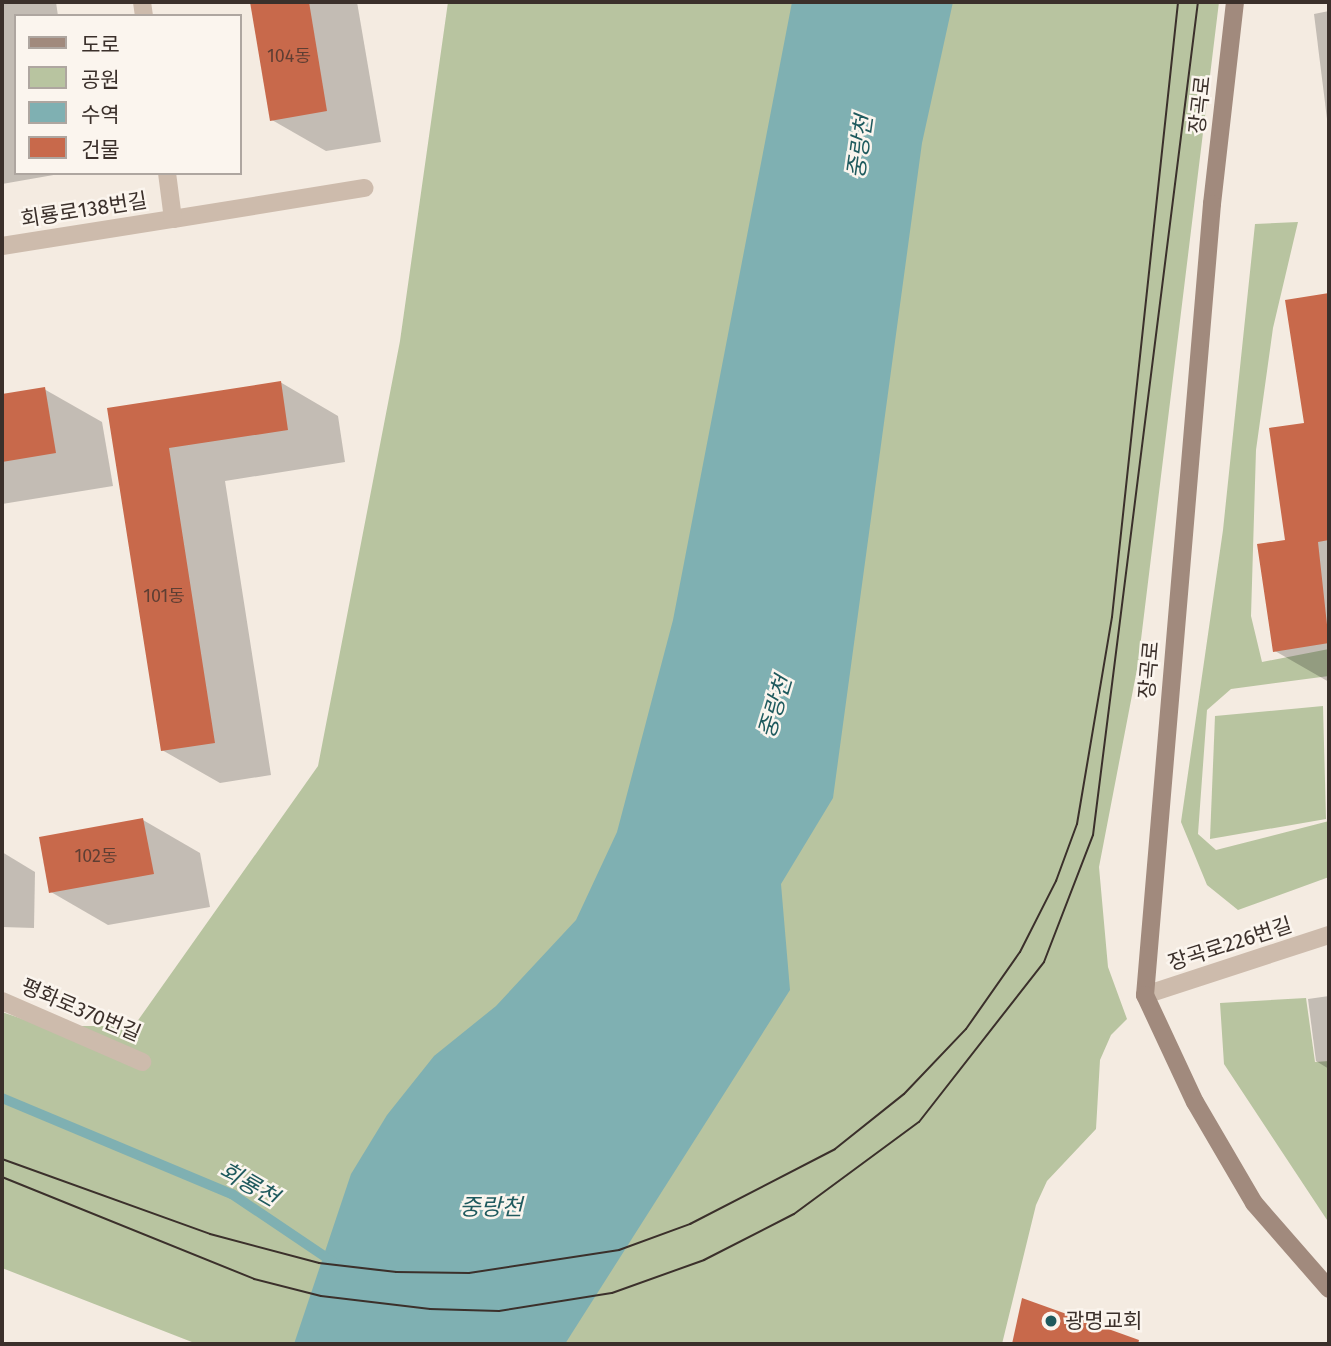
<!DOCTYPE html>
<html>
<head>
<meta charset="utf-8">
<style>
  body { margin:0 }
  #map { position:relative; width:1331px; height:1346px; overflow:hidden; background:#f4ebe1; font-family:"Fira Sans","Noto Sans KR",sans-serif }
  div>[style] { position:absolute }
  .green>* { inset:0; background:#b8c4a0 }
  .water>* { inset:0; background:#7fb0b2 }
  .shadow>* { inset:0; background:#0003 }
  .stream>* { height:10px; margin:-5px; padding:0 5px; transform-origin:5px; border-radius:5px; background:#7fb0b2 }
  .building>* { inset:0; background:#c8694b }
  .street>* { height:18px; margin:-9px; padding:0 9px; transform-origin:9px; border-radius:9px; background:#cdbbac }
  .secondary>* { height:18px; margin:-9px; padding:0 9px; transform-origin:9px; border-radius:9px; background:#a18a7d }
  .tram>* { height:2px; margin:-1px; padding:0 1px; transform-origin:1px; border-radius:1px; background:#3b302b }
  .dots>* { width:19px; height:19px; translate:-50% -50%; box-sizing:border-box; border:4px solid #fbf5ee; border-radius:50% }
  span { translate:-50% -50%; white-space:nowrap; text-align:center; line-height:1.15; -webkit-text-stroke:5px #fbf5ee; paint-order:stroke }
  .number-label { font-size:18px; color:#5e3e33 }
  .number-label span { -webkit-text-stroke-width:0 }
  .street-label { font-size:21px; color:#3b302b }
  .poi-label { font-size:21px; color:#3b302b }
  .left { translate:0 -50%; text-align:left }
  .water-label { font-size:23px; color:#1f5a5e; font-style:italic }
  .frame { position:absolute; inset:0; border:4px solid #3b302b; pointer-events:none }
  .legend { position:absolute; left:14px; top:14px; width:228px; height:161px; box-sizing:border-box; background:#fbf5ee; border:2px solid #aea6a0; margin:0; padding:9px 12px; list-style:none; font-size:21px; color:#3b302b }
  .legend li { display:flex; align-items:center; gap:14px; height:35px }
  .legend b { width:35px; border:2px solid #aea6a0 }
</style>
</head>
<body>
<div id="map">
  <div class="green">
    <i style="clip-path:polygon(448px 2px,1219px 2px,1138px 664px,1099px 867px,1108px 967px,1127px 1019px,1111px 1035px,1100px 1060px,1096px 1129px,1047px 1181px,1036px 1205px,1002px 1344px,197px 1344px,2px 1268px,2px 1012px,43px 1026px,134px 1026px,318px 766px,400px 341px)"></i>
    <i style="clip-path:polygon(1298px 222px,1273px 328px,1256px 450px,1251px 616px,1262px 662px,1329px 649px,1329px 676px,1231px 689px,1207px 710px,1198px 834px,1216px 850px,1329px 821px,1329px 877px,1238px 910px,1207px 885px,1181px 822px,1223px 530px,1255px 224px)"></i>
    <i style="clip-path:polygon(1323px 706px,1326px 819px,1210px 839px,1215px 716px)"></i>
    <i style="clip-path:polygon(1306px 998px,1315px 1062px,1329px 1061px,1329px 1223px,1224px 1064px,1220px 1003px)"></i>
  </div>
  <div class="water">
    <i style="clip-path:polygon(792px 2px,953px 2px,922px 143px,833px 798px,781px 884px,790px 990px,565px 1344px,294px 1344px,351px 1174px,387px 1115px,434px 1056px,496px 1006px,576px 920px,617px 832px,673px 620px)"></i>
  </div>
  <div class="shadow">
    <i style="clip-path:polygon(2px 2px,56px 2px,58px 16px,16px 16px,16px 173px,65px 173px,2px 184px)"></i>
    <i style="clip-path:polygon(252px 2px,357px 2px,381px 142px,326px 151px,272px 120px)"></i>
    <i style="clip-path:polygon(1329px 11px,1329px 135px,1314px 14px)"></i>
    <i style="clip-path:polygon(1329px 295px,1329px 682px,1275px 651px,1306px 425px,1287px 301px)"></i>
    <i style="clip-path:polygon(280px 382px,338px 416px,345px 462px,225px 481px,271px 775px,220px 783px,162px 750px,109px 409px)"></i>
    <i style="clip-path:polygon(44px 389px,102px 422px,113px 486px,2px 504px,2px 396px)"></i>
    <i style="clip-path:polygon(143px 820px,200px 853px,210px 907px,108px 925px,51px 892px)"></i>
    <i style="clip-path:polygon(2px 852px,35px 872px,34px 928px,2px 927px)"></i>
    <i style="clip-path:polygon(1329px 996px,1329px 1069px,1316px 1061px,1308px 999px)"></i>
    <i style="clip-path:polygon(1023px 1301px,1145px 1344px,1014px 1344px)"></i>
  </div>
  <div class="stream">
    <i style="left:2px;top:1098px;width:249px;rotate:22.7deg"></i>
    <i style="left:232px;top:1194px;width:122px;rotate:34deg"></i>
  </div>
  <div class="building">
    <i style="clip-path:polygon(250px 2px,309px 2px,327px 111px,270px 121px)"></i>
    <i style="clip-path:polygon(1329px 293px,1329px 540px,1318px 542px,1329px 643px,1273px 652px,1257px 544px,1285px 540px,1269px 428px,1304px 423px,1285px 300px)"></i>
    <i style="clip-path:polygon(281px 381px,288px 430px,169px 448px,215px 743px,161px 751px,107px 408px)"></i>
    <i style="clip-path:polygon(45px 387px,56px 453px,2px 462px,2px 394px)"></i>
    <i style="clip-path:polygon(143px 818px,154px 874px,49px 893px,39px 837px)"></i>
    <i style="clip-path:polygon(1022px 1298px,1139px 1340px,1138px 1344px,1012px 1344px)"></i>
  </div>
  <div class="street">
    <i style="left:142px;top:2px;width:14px;rotate:82deg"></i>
    <i style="left:173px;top:219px;width:194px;rotate:-9.2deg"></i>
    <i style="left:2px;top:246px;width:173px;rotate:-9deg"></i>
    <i style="left:173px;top:219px;width:46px;rotate:-97.4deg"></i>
    <i style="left:1145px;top:995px;width:194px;rotate:-18.1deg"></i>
    <i style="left:2px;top:1001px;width:153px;rotate:23.5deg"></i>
  </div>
  <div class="secondary">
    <i style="left:1235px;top:2px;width:203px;rotate:96.5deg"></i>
    <i style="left:1212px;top:204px;width:794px;rotate:94.84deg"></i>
    <i style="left:1145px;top:995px;width:118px;rotate:65deg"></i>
    <i style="left:1195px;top:1102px;width:117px;rotate:59.7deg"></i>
    <i style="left:1254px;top:1203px;width:114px;rotate:48.9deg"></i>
  </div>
  <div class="tram">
    <i style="left:2px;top:1159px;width:221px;rotate:19.8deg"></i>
    <i style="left:210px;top:1234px;width:113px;rotate:14.9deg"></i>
    <i style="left:319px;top:1263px;width:78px;rotate:6.7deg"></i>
    <i style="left:396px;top:1272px;width:73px;rotate:0.8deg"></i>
    <i style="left:469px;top:1273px;width:152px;rotate:-8.7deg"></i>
    <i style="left:619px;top:1250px;width:76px;rotate:-20.1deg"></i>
    <i style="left:690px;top:1224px;width:163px;rotate:-27.3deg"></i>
    <i style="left:835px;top:1149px;width:88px;rotate:-38.6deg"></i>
    <i style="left:904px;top:1094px;width:90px;rotate:-46.4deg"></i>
    <i style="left:966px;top:1029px;width:94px;rotate:-55deg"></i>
    <i style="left:1020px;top:952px;width:80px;rotate:-63.1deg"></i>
    <i style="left:1056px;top:881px;width:61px;rotate:-69.8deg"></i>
    <i style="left:1077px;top:824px;width:210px;rotate:-80.4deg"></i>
    <i style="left:1112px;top:617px;width:619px;rotate:-83.87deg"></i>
    <i style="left:2px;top:1177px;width:272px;rotate:22deg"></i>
    <i style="left:254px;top:1279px;width:69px;rotate:14.2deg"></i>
    <i style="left:321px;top:1296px;width:110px;rotate:6.8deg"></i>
    <i style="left:430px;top:1309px;width:69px;rotate:1.7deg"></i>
    <i style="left:499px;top:1311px;width:114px;rotate:-9.1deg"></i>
    <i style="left:612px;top:1293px;width:98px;rotate:-19.7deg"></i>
    <i style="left:704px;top:1260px;width:101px;rotate:-27.1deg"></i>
    <i style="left:794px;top:1214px;width:155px;rotate:-36.4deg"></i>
    <i style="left:919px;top:1122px;width:203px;rotate:-52deg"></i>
    <i style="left:1044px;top:962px;width:136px;rotate:-68.9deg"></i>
    <i style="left:1093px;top:835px;width:840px;rotate:-82.82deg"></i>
  </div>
  <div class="dots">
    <i style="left:1051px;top:1321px;background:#1f5a5e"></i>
  </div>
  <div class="number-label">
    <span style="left:289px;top:56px">104동</span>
    <span style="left:164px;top:596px">101동</span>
    <span style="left:96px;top:856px">102동</span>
  </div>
  <div class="street-label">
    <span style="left:1200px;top:105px;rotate:-84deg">장곡로</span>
    <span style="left:84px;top:210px;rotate:-9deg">회룡로138번길</span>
    <span style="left:1149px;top:670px;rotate:-85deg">장곡로</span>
    <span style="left:1230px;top:944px;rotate:-18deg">장곡로226번길</span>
    <span style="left:81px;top:1010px;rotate:23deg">평화로370번길</span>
  </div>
  <div class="poi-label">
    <span class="left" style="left:1065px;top:1321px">광명교회</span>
  </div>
  <div class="water-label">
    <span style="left:860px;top:147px;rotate:-82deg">중랑천</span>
    <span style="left:775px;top:707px;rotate:-73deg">중랑천</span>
    <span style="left:249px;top:1184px;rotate:30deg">회룡천</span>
    <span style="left:491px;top:1207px">중랑천</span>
  </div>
  <div class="frame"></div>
  <ul class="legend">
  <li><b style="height:9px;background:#a18a7d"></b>도로</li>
  <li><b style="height:19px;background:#b8c4a0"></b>공원</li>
  <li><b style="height:19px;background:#7fb0b2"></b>수역</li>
  <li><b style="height:19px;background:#c8694b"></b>건물</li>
  </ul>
</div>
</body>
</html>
